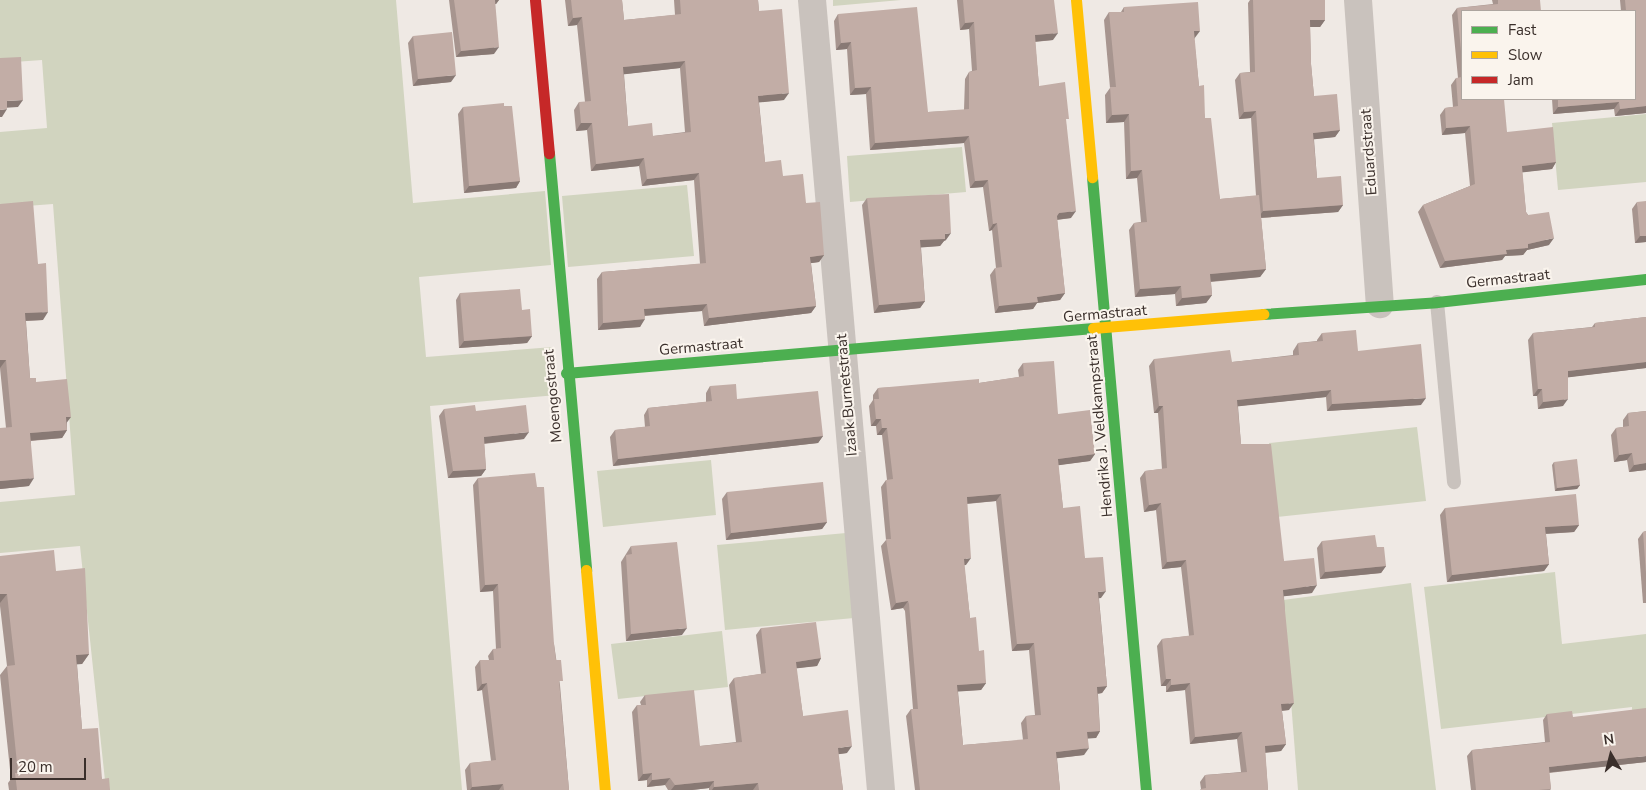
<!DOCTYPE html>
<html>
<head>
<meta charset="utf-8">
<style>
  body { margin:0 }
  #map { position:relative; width:1646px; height:790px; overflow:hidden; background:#efe9e4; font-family:"Nunito Sans",sans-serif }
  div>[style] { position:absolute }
  .green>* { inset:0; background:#d1d4bf }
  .lane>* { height:14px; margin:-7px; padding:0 7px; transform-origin:7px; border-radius:7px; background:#c9c2bd }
  .street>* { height:28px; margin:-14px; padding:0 14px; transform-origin:14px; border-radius:14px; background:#c9c2bd }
  .fast>* { height:11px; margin:-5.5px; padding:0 5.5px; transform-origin:5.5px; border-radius:5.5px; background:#4caf50 }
  .slow>* { height:11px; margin:-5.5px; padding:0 5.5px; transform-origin:5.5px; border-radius:5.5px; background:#ffc107 }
  .jam>* { height:11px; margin:-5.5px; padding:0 5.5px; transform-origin:5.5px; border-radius:5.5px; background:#c62828 }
  .wall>* { inset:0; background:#a7958f }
  .shaded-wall>* { inset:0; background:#887974 }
  .building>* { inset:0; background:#c2ada6 }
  span { translate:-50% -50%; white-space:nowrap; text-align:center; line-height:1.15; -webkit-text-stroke:4px #faf4ed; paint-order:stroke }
  .street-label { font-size:15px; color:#3a2f2b }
  .legend { position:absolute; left:1461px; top:10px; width:175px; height:90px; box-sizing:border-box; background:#faf4ed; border:1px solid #ada59f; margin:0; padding:6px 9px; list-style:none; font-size:15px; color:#3a2f2b }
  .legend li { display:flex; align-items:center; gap:10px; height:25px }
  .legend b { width:25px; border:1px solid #ada59f }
  .north { position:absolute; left:1586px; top:730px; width:50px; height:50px; -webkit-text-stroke:4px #faf4ed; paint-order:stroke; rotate:352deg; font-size:14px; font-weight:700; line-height:20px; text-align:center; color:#3a2f2b }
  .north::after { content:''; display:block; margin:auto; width:18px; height:22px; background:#3a2f2b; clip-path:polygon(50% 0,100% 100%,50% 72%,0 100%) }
  .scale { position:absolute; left:10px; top:758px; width:76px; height:22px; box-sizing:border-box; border:2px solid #3a2f2b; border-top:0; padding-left:6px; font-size:15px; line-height:18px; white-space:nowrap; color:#3a2f2b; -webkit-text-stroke:4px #faf4ed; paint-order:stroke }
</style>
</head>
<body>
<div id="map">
  <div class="green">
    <i style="clip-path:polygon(0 0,396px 0,413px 203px,545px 191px,551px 265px,419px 277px,426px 357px,553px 347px,557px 395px,430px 406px,462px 790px,106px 790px,80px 546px,0 553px,0 502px,75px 495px,53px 204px,0 208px,0 132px,47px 128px,42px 60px,0 63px)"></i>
    <i style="clip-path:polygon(833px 0,901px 0,833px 6px)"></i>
    <i style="clip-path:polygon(1646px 114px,1646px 182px,1558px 190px,1552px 123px)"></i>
    <i style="clip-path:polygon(962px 147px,966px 192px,850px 202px,847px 156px)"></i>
    <i style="clip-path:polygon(687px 185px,694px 256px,568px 267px,562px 196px)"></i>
    <i style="clip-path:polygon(1417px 427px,1426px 501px,1277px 517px,1269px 443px)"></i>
    <i style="clip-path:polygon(711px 460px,716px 515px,603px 527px,597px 471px)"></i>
    <i style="clip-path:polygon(846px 533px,854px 618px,725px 630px,717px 545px)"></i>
    <i style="clip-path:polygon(1555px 572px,1562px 644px,1646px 634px,1646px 710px,1632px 711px,1632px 707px,1441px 729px,1424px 587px)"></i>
    <i style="clip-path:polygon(1411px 583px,1436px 790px,1298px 790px,1283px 600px)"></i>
    <i style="clip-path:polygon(722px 631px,728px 687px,618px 699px,611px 644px)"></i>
  </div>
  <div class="lane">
    <i style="left:1437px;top:302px;width:181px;rotate:84.6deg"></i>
  </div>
  <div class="street">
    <i style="left:812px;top:0;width:793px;rotate:85.01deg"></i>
    <i style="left:1358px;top:0;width:305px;rotate:85.9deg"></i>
  </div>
  <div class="fast">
    <i style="left:549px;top:153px;width:419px;rotate:84.9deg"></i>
    <i style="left:1092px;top:177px;width:615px;rotate:84.97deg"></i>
    <i style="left:1263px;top:314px;width:174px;rotate:-3.9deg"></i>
    <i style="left:1437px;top:302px;width:210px;rotate:-6.3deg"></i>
    <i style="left:566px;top:373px;width:529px;rotate:-4.88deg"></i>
  </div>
  <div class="slow">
    <i style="left:1076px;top:0;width:178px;rotate:84.8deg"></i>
    <i style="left:1093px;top:328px;width:171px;rotate:-4.7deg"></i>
    <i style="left:586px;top:570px;width:221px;rotate:85.1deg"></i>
  </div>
  <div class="jam">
    <i style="left:535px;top:0;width:154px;rotate:84.8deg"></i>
  </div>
  <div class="wall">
    <i style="clip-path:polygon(449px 0,499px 0,496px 4px,495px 4px,494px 54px,456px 57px)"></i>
    <i style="clip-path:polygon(evenodd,565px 0,622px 0,624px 20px,675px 15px,674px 0,758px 0,759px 11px,784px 100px,759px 102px,765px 162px,783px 176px,806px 203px,824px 255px,819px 262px,811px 263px,816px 306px,811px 313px,704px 326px,702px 311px,645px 316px,640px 327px,598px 330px,597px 279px,602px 272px,700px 264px,694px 180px,642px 186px,639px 166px,591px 171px,587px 130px,576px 131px,574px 110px,579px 102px,585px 102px,577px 25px,568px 26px,565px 0,680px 68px,685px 132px,653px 136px,628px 126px,624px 74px,680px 68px)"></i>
    <i style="clip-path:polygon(957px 0,1054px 0,1053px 40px,1035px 42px,1039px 86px,1066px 123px,1071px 218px,1057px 220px,1065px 293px,1060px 300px,1037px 303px,1033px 309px,995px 313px,990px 275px,995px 268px,996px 268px,992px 230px,989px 231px,983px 187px,970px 188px,964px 143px,870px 150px,866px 94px,850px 95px,847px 49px,836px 50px,834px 21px,838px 14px,928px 112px,964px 110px,965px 79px,969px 72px,972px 71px,969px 29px,960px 30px)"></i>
    <i style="clip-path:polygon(1250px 0,1325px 0,1325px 20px,1320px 27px,1310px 27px,1311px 64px,1314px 96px,1340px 130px,1335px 137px,1314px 139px,1317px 178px,1343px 205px,1338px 212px,1261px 218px,1266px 269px,1260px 277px,1211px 282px,1212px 295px,1206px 303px,1176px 306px,1175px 294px,1135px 297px,1129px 230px,1134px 223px,1141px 222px,1137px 178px,1126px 179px,1124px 122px,1106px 123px,1105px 95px,1110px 88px,1104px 20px,1109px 12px,1121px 12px,1124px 7px,1194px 39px,1199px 86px,1220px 199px,1256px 196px,1251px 118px,1239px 119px,1235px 80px,1240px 73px,1250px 72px,1248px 3px)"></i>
    <i style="clip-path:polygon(1492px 0,1540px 0,1462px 11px,1462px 99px,1507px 132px,1556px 162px,1552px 169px,1522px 172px,1526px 212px,1549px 245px,1527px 250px,1523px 255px,1505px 256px,1502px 260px,1440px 268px,1418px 212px,1423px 205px,1470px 186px,1465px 133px,1442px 135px,1440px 115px,1445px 108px,1453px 107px,1451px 85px,1456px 78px,1458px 78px,1452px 15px,1457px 8px,1493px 4px)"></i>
    <i style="clip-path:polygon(1620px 0,1646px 0,1646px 113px,1615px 116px,1614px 109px,1553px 114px,1552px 99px,1635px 99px,1635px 11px,1621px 11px)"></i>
    <i style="clip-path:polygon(413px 36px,451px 82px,413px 86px,408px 43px)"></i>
    <i style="clip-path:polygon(504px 106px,520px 181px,516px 188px,464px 193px,458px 114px,463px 107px)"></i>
    <i style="clip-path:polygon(867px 198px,946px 240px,944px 241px,940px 246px,921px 247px,925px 301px,920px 308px,874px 313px,862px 205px)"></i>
    <i style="clip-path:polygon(1637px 202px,1646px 242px,1635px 243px,1632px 209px)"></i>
    <i style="clip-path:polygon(0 204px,38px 264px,43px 320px,26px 321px,30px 378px,36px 382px,67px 423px,67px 430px,62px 438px,31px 441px,29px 486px,0 489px,0 428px,6px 428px,0 368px)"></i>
    <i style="clip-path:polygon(460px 293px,522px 310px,532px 336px,527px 343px,459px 348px,456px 300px)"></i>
    <i style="clip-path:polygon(1646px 317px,1646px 368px,1568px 377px,1563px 406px,1538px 409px,1537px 396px,1533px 396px,1528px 340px,1533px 333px,1592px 327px,1595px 323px)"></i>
    <i style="clip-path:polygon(1322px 333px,1358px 351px,1421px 405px,1327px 411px,1326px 397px,1238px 406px,1241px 444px,1284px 561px,1312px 593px,1284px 596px,1289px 710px,1282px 711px,1286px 744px,1281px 751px,1265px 753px,1268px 790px,1200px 790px,1201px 789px,1200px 782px,1205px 775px,1241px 772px,1237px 739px,1190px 744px,1185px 690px,1166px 692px,1166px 686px,1161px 686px,1157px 646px,1162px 639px,1189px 636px,1181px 567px,1162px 569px,1156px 510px,1144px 512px,1140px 478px,1145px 471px,1162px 469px,1158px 413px,1154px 413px,1149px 366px,1154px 359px,1232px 362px,1293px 355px,1293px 351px,1298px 343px,1317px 341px,1317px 340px)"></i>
    <i style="clip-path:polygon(evenodd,1023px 363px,1058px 414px,1095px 454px,1090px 461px,1058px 465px,1063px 508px,1085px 558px,1101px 598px,1099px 598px,1107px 686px,1102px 693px,1098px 694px,1100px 731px,1096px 738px,1088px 738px,1084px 755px,1057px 758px,1060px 790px,915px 790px,906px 716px,911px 709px,913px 709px,905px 611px,903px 608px,891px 610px,881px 546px,886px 540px,881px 487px,886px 480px,887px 480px,882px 435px,877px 435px,876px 426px,871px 426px,869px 406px,873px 400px,873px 395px,878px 388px,979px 383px,1019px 377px,1018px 370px,1023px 363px,996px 501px,1012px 651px,1029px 650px,1035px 715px,1026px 716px,1021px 723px,1023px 740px,963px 745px,958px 691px,981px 690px,986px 683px,970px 618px,964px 565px,966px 565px,967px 504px,996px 501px)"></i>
    <i style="clip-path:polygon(710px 386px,737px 399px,823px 436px,818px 443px,613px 466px,610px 437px,615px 430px,645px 427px,644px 415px,648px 408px,706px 402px,706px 393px)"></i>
    <i style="clip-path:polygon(444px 409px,476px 411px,524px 439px,484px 444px,486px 469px,481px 476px,448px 478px,439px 416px)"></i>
    <i style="clip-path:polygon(1646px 411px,1646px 470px,1629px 472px,1627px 460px,1614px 462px,1611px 435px,1616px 428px,1623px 427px,1623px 420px,1628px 413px)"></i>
    <i style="clip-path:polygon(1554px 462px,1580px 485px,1577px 489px,1555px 491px,1552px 465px)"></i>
    <i style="clip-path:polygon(478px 478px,554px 644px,560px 685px,569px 790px,467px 790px,465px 770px,470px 763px,491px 761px,482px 690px,477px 691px,475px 667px,480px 660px,489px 660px,488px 656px,493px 649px,496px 649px,493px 591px,480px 592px,473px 485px)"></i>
    <i style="clip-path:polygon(727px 492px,827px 522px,822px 529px,726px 540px,722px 499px)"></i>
    <i style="clip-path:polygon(1445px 508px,1579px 525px,1574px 532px,1546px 534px,1549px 564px,1544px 571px,1447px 582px,1440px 515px)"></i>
    <i style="clip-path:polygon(1646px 531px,1646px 603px,1643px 603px,1638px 539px,1643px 532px)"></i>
    <i style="clip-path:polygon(1322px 541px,1377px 547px,1386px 566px,1381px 573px,1320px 579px,1317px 548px)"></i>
    <i style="clip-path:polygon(631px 546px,682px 635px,626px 641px,621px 562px)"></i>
    <i style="clip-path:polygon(0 556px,56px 571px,89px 654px,82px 664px,77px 664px,82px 729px,102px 779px,110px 790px,9px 790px,8px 783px,11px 779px,0 675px,7px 666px,0 606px)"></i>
    <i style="clip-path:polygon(761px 628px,821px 658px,817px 666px,796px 668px,803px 716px,847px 753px,838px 754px,843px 790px,709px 790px,709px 788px,692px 790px,668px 790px,665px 785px,647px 787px,647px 780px,638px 781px,632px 712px,637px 705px,641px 705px,640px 702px,645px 695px,700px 746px,736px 742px,729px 685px,734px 678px,761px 674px,756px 635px)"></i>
    <i style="clip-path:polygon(1547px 714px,1573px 717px,1646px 762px,1549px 773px,1551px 789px,1550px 790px,1471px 790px,1467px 756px,1472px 750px,1545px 742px,1543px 720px)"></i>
  </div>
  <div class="shaded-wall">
    <i style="clip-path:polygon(493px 0,499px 0,496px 4px,490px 5px)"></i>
    <i style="clip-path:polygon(582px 17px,577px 25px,568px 26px,573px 18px)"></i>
    <i style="clip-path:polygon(1310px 20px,1325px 20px,1320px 27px,1305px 27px)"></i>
    <i style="clip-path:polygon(974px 22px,969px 29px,960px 30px,965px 23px)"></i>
    <i style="clip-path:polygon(1194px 31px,1200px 31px,1194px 39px)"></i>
    <i style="clip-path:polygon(1058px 33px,1053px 40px,1030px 42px,1035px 35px)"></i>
    <i style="clip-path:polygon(851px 42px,847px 49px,836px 50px,841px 43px)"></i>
    <i style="clip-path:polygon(499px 47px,494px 54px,456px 57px,461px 51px)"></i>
    <i style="clip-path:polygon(685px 61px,680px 68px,618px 75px,623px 67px)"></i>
    <i style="clip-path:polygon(456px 75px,451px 82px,413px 86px,418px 79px)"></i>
    <i style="clip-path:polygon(871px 87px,866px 94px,850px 95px,855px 88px)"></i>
    <i style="clip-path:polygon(789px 93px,784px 100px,753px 103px,758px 96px)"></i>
    <i style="clip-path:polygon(23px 100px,18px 107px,2px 108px,7px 101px)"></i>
    <i style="clip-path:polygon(1619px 102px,1614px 109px,1553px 114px,1558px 107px)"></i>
    <i style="clip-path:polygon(1646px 106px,1646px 113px,1615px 116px,1620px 109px)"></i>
    <i style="clip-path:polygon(7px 109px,2px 117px,0 117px,0 110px)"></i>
    <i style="clip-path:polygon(1256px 111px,1251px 118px,1239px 119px,1244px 112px)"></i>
    <i style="clip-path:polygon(1129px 114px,1124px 122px,1106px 123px,1112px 115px)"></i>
    <i style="clip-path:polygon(581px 123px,592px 123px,587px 130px,576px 131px)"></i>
    <i style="clip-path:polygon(1470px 126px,1465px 133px,1442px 135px,1446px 128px)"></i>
    <i style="clip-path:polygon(1340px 130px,1335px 137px,1308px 140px,1313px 133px)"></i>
    <i style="clip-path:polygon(969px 136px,964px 143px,870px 150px,875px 143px)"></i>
    <i style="clip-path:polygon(644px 158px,639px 166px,591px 171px,596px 164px)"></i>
    <i style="clip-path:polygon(1556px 162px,1552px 169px,1517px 173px,1522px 166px)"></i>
    <i style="clip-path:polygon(1142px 170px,1137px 178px,1126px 179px,1131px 171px)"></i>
    <i style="clip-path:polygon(699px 173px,694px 180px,642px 186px,647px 179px)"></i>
    <i style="clip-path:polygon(988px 180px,983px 187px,970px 188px,975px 181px)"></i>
    <i style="clip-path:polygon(520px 181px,516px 188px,464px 193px,469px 186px)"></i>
    <i style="clip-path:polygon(1343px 205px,1338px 212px,1258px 218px,1263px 211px)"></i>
    <i style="clip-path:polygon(1076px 211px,1071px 218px,1054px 220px,1059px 213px)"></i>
    <i style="clip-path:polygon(997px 223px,992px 230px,989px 231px,993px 224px)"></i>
    <i style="clip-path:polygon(951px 233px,946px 240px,944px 241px,940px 246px,915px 248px,920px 240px,945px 234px)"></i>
    <i style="clip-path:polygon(1640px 236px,1646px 236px,1646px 242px,1635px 243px)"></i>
    <i style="clip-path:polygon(1554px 238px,1549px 245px,1527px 250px,1523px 255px,1505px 256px,1502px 260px,1440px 268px,1445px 261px,1506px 250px,1528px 244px)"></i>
    <i style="clip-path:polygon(824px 255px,819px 262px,805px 264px,810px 257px)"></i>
    <i style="clip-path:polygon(1266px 269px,1260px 277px,1205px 282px,1210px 274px)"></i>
    <i style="clip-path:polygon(1181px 286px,1175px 294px,1135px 297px,1140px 289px)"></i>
    <i style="clip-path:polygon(1065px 293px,1060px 300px,1037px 303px,1033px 309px,995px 313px,999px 306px,1037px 297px)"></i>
    <i style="clip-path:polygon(1212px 295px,1206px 303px,1176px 306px,1182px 298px)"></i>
    <i style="clip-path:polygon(925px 301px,920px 308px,874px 313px,879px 305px)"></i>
    <i style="clip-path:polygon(707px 304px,702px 311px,639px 316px,644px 309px)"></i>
    <i style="clip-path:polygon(816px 306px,811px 313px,704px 326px,709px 318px)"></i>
    <i style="clip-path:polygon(48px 312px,43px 320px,20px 321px,25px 313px)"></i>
    <i style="clip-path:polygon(645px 319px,640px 327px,598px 330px,603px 323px)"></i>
    <i style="clip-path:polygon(532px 336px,527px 343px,459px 348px,464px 341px)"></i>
    <i style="clip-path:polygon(0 360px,6px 360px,0 368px)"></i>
    <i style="clip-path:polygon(1646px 362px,1646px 368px,1563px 378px,1568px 371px)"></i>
    <i style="clip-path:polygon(1538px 389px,1542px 389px,1537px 396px,1533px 396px)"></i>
    <i style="clip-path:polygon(1331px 390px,1326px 397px,1232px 407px,1237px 400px)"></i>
    <i style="clip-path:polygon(1426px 398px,1421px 405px,1327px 411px,1332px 404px)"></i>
    <i style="clip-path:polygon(1568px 399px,1563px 406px,1538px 409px,1543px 402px)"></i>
    <i style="clip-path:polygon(1159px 406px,1163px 406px,1158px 413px,1154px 413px)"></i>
    <i style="clip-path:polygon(66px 417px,71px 417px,65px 425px)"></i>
    <i style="clip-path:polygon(876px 419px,881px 419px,876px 426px,871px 426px)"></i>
    <i style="clip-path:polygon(882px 428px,887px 428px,882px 435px,877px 435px)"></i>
    <i style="clip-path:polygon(67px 430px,62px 438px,25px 441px,30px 433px)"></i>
    <i style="clip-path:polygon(529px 432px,524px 439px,479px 444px,484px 437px)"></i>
    <i style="clip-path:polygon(823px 436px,818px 443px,613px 466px,618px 459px)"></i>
    <i style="clip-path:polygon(1632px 453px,1627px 460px,1614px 462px,1619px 455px)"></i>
    <i style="clip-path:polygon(1095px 454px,1090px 461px,1053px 466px,1058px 459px)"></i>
    <i style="clip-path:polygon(1646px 463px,1646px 470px,1629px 472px,1634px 465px)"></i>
    <i style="clip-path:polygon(486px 469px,481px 476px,448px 478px,453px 471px)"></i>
    <i style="clip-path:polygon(34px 478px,29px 486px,0 489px,0 481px)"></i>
    <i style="clip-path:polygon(1580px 485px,1577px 489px,1555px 491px,1557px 488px)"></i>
    <i style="clip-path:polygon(1001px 494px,996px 501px,962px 504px,967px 497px)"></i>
    <i style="clip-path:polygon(1161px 503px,1156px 510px,1144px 512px,1149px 505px)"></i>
    <i style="clip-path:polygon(827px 522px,822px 529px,726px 540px,731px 533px)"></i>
    <i style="clip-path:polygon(1579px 525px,1574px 532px,1540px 534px,1545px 527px)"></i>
    <i style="clip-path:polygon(971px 558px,966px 565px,959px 566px,964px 559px)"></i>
    <i style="clip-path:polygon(1186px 560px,1181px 567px,1162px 569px,1167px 562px)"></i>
    <i style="clip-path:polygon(1549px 564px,1544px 571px,1447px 582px,1452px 575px)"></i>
    <i style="clip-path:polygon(1386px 566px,1381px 573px,1320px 579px,1325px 572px)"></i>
    <i style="clip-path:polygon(498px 584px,493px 591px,480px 592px,485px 585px)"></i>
    <i style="clip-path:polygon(1317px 585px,1312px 593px,1278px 597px,1283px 590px)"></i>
    <i style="clip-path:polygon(1106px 591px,1101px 598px,1093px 599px,1098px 592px)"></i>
    <i style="clip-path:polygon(0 594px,7px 594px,0 603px)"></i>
    <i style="clip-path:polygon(908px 601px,903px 608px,891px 610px,896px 603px)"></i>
    <i style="clip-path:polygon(687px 628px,682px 635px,626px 641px,631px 634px)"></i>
    <i style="clip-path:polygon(1034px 643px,1029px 650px,1012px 651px,1017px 644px)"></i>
    <i style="clip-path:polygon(89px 654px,82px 664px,69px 665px,76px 655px)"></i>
    <i style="clip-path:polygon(821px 658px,817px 666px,791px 669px,796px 662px)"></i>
    <i style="clip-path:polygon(1166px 679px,1171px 679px,1166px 686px,1161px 686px)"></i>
    <i style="clip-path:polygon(487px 683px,482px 690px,477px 691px,482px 684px)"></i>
    <i style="clip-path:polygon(986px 683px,981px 690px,952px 692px,957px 685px)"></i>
    <i style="clip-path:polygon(1190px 683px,1185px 690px,1166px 692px,1171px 685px)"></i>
    <i style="clip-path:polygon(1107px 686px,1102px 693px,1092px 694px,1097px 687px)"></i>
    <i style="clip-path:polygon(1294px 703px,1289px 710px,1276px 711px,1281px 704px)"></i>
    <i style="clip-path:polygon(1100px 731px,1096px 738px,1082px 739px,1087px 732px)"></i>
    <i style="clip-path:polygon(1242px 732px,1237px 739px,1190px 744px,1195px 737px)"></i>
    <i style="clip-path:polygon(1286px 744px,1281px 751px,1260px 753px,1265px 746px)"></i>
    <i style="clip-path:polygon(852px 746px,847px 753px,833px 755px,838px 748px)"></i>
    <i style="clip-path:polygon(1089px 748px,1084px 755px,1051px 759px,1056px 752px)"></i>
    <i style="clip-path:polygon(1646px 756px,1646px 762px,1544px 773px,1549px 767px)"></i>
    <i style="clip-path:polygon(652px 773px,647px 780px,638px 781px,643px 774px)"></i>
    <i style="clip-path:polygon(670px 778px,665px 785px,647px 787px,652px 780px)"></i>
    <i style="clip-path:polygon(714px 781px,709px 788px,692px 790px,671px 790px,675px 785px)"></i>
    <i style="clip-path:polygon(758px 783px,753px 790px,712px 790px,714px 787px)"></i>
    <i style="clip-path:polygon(503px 784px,499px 790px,470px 790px,472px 787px)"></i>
  </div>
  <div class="building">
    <i style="clip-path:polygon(454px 0,495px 0,499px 47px,461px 51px)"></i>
    <i style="clip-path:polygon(evenodd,571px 0,622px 0,624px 20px,681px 14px,680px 0,758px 0,759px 11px,782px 9px,789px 93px,758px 96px,765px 162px,781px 160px,783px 176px,803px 174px,806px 203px,820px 202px,824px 255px,810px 257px,816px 306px,709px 318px,707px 304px,644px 309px,645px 319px,603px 323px,602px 272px,706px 263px,699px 173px,647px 179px,644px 158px,596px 164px,592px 123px,581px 123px,579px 102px,591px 101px,582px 17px,573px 18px,571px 0,685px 61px,691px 132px,653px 136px,652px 123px,628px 126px,623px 67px,685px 61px)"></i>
    <i style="clip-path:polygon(963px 0,1054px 0,1058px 33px,1035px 35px,1039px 86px,1065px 82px,1069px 119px,1066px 119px,1076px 211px,1059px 213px,1057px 216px,1065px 293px,1037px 297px,1038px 302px,999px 306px,995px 268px,1002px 267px,997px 223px,993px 224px,988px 180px,975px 181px,969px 136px,875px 143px,871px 87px,855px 88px,851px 42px,841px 43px,838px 14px,917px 7px,928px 112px,969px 109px,969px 72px,977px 70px,974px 22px,965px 23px)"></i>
    <i style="clip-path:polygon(1253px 0,1325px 0,1325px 20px,1310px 20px,1311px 64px,1314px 96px,1337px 94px,1340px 130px,1313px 133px,1317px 178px,1341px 176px,1343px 205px,1263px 211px,1256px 111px,1244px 112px,1240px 73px,1255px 72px)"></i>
    <i style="clip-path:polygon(1498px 0,1540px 0,1541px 11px,1462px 11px,1462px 62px,1457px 8px,1498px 4px)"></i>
    <i style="clip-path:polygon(1625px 0,1646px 0,1646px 106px,1620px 109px,1619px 102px,1558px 107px,1558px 99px,1635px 99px,1635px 11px,1626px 11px)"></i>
    <i style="clip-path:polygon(1198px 2px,1200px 31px,1194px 31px,1199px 86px,1204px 85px,1205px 118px,1211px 118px,1220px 199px,1259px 195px,1266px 269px,1210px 274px,1212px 295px,1182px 298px,1181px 286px,1140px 289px,1134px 223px,1147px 222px,1142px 170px,1131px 171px,1129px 114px,1112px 115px,1110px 87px,1116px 87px,1109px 12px,1124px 12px,1124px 7px)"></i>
    <i style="clip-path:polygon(452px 32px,456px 75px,418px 79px,413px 36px)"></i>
    <i style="clip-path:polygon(21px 57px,23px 100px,7px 101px,7px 109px,0 110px,0 58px)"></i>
    <i style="clip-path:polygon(1462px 77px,1462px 99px,1504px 99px,1507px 132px,1553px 127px,1556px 162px,1522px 166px,1526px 212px,1528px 215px,1549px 212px,1554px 238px,1528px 244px,1528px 248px,1506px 250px,1507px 254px,1445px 261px,1423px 205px,1475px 184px,1470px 126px,1446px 128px,1445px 108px,1458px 106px,1456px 78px)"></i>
    <i style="clip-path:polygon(504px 103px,504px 106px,512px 106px,520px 181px,469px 186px,463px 107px)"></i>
    <i style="clip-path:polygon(949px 194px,951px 233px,945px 234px,945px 239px,920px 240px,925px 301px,879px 305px,867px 198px)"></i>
    <i style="clip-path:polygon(33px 201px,38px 264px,46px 263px,48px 312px,25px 313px,30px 378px,36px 378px,36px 382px,67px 379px,71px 417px,66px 417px,67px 430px,30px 433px,34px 478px,0 481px,0 428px,12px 427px,6px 360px,0 360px,0 204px)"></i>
    <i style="clip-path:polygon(1646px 201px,1646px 236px,1640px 236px,1637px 202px)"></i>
    <i style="clip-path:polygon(520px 289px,522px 310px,530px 309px,532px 336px,464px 341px,460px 293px)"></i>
    <i style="clip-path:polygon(1646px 317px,1646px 362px,1568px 371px,1568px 399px,1543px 402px,1542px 389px,1538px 389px,1533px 333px,1595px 327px,1595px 323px)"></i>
    <i style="clip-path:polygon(1356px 330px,1358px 351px,1421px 344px,1426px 398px,1332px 404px,1331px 390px,1237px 400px,1241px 444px,1271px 444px,1284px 561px,1314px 558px,1317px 585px,1283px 590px,1294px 703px,1281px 704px,1286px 744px,1265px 746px,1268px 790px,1201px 790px,1201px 789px,1206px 788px,1205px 775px,1247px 772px,1242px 732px,1195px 737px,1190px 683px,1171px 685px,1171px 679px,1166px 679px,1162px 639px,1194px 635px,1186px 560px,1167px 562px,1161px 503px,1149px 505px,1145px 471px,1167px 468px,1163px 406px,1159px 406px,1154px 359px,1230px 350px,1232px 362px,1299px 355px,1298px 343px,1323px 341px,1322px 333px)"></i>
    <i style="clip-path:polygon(evenodd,1054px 361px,1058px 414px,1090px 410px,1095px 454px,1058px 459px,1063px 508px,1080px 506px,1085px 558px,1103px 557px,1106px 591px,1098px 592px,1107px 686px,1097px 687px,1100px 731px,1087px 732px,1089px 748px,1056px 752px,1060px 790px,920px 790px,911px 709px,918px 709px,909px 604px,908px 601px,896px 603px,886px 539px,891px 539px,886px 480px,893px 479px,887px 428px,882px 428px,881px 419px,876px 419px,874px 399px,879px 399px,878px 388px,979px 379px,979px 383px,1024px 376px,1023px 363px,1054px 361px,1001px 494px,1017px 644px,1034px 643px,1041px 715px,1026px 716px,1028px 739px,963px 745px,957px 685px,986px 683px,984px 650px,979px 651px,976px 617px,970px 618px,964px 559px,971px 558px,967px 497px,1001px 494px)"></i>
    <i style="clip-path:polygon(736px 384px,737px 399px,818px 391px,823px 436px,618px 459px,615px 430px,650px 426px,648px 408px,712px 401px,710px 386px)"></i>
    <i style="clip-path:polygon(475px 405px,476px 411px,526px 405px,529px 432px,484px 437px,486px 469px,453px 471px,444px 409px)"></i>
    <i style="clip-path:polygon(1646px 411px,1646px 463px,1634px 465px,1632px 453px,1619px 455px,1616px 428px,1629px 426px,1628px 413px)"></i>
    <i style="clip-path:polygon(1577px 459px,1580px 485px,1557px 488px,1554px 462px)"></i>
    <i style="clip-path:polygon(535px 473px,537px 487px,544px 487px,554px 644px,556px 660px,561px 660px,563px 681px,559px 681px,569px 790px,504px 790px,503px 784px,472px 787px,470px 763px,496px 760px,487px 683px,482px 684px,480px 660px,494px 660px,493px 649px,501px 648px,498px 584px,485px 585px,478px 478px)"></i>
    <i style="clip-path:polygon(823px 482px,827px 522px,731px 533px,727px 492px)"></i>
    <i style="clip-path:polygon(1576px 494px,1579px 525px,1545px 527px,1549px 564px,1452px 575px,1445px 508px)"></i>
    <i style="clip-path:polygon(1646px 531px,1646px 574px,1643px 532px)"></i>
    <i style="clip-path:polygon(1375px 535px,1377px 547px,1384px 547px,1386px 566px,1325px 572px,1322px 541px)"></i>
    <i style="clip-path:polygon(677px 542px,687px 628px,631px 634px,626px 555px,632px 554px,631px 546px)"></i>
    <i style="clip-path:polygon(54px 550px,56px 571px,85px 568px,89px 654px,76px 655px,82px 729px,98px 728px,102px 779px,109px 778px,110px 790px,17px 790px,15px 773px,18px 773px,7px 666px,15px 665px,7px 594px,0 594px,0 556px)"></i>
    <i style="clip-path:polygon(816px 622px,821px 658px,796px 662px,803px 716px,848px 710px,852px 746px,838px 748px,843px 790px,759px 790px,758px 783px,714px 787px,714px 781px,675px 785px,670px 778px,652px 780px,652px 773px,643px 774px,637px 705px,646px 705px,645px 695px,694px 690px,700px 746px,742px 742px,734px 678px,766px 673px,761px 628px)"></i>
    <i style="clip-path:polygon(1646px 708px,1646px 756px,1549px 767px,1551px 789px,1539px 790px,1476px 790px,1472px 750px,1550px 742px,1547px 714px,1572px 711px,1573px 717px)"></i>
  </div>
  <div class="street-label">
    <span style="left:1369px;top:152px;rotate:-94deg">Eduardstraat</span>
    <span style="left:1508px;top:279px;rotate:-6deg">Germastraat</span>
    <span style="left:1105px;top:314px;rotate:-5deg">Germastraat</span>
    <span style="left:701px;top:347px;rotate:-5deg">Germastraat</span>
    <span style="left:847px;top:395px;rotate:-95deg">Izaak Burnetstraat</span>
    <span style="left:553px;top:396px;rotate:-95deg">Moengostraat</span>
    <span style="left:1100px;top:426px;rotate:-95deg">Hendrika J. Veldkampstraat</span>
  </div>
  <ul class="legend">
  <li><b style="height:6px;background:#4caf50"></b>Fast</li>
  <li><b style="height:6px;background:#ffc107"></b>Slow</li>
  <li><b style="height:6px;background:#c62828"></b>Jam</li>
  </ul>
  <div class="north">N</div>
  <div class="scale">20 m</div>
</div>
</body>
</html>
